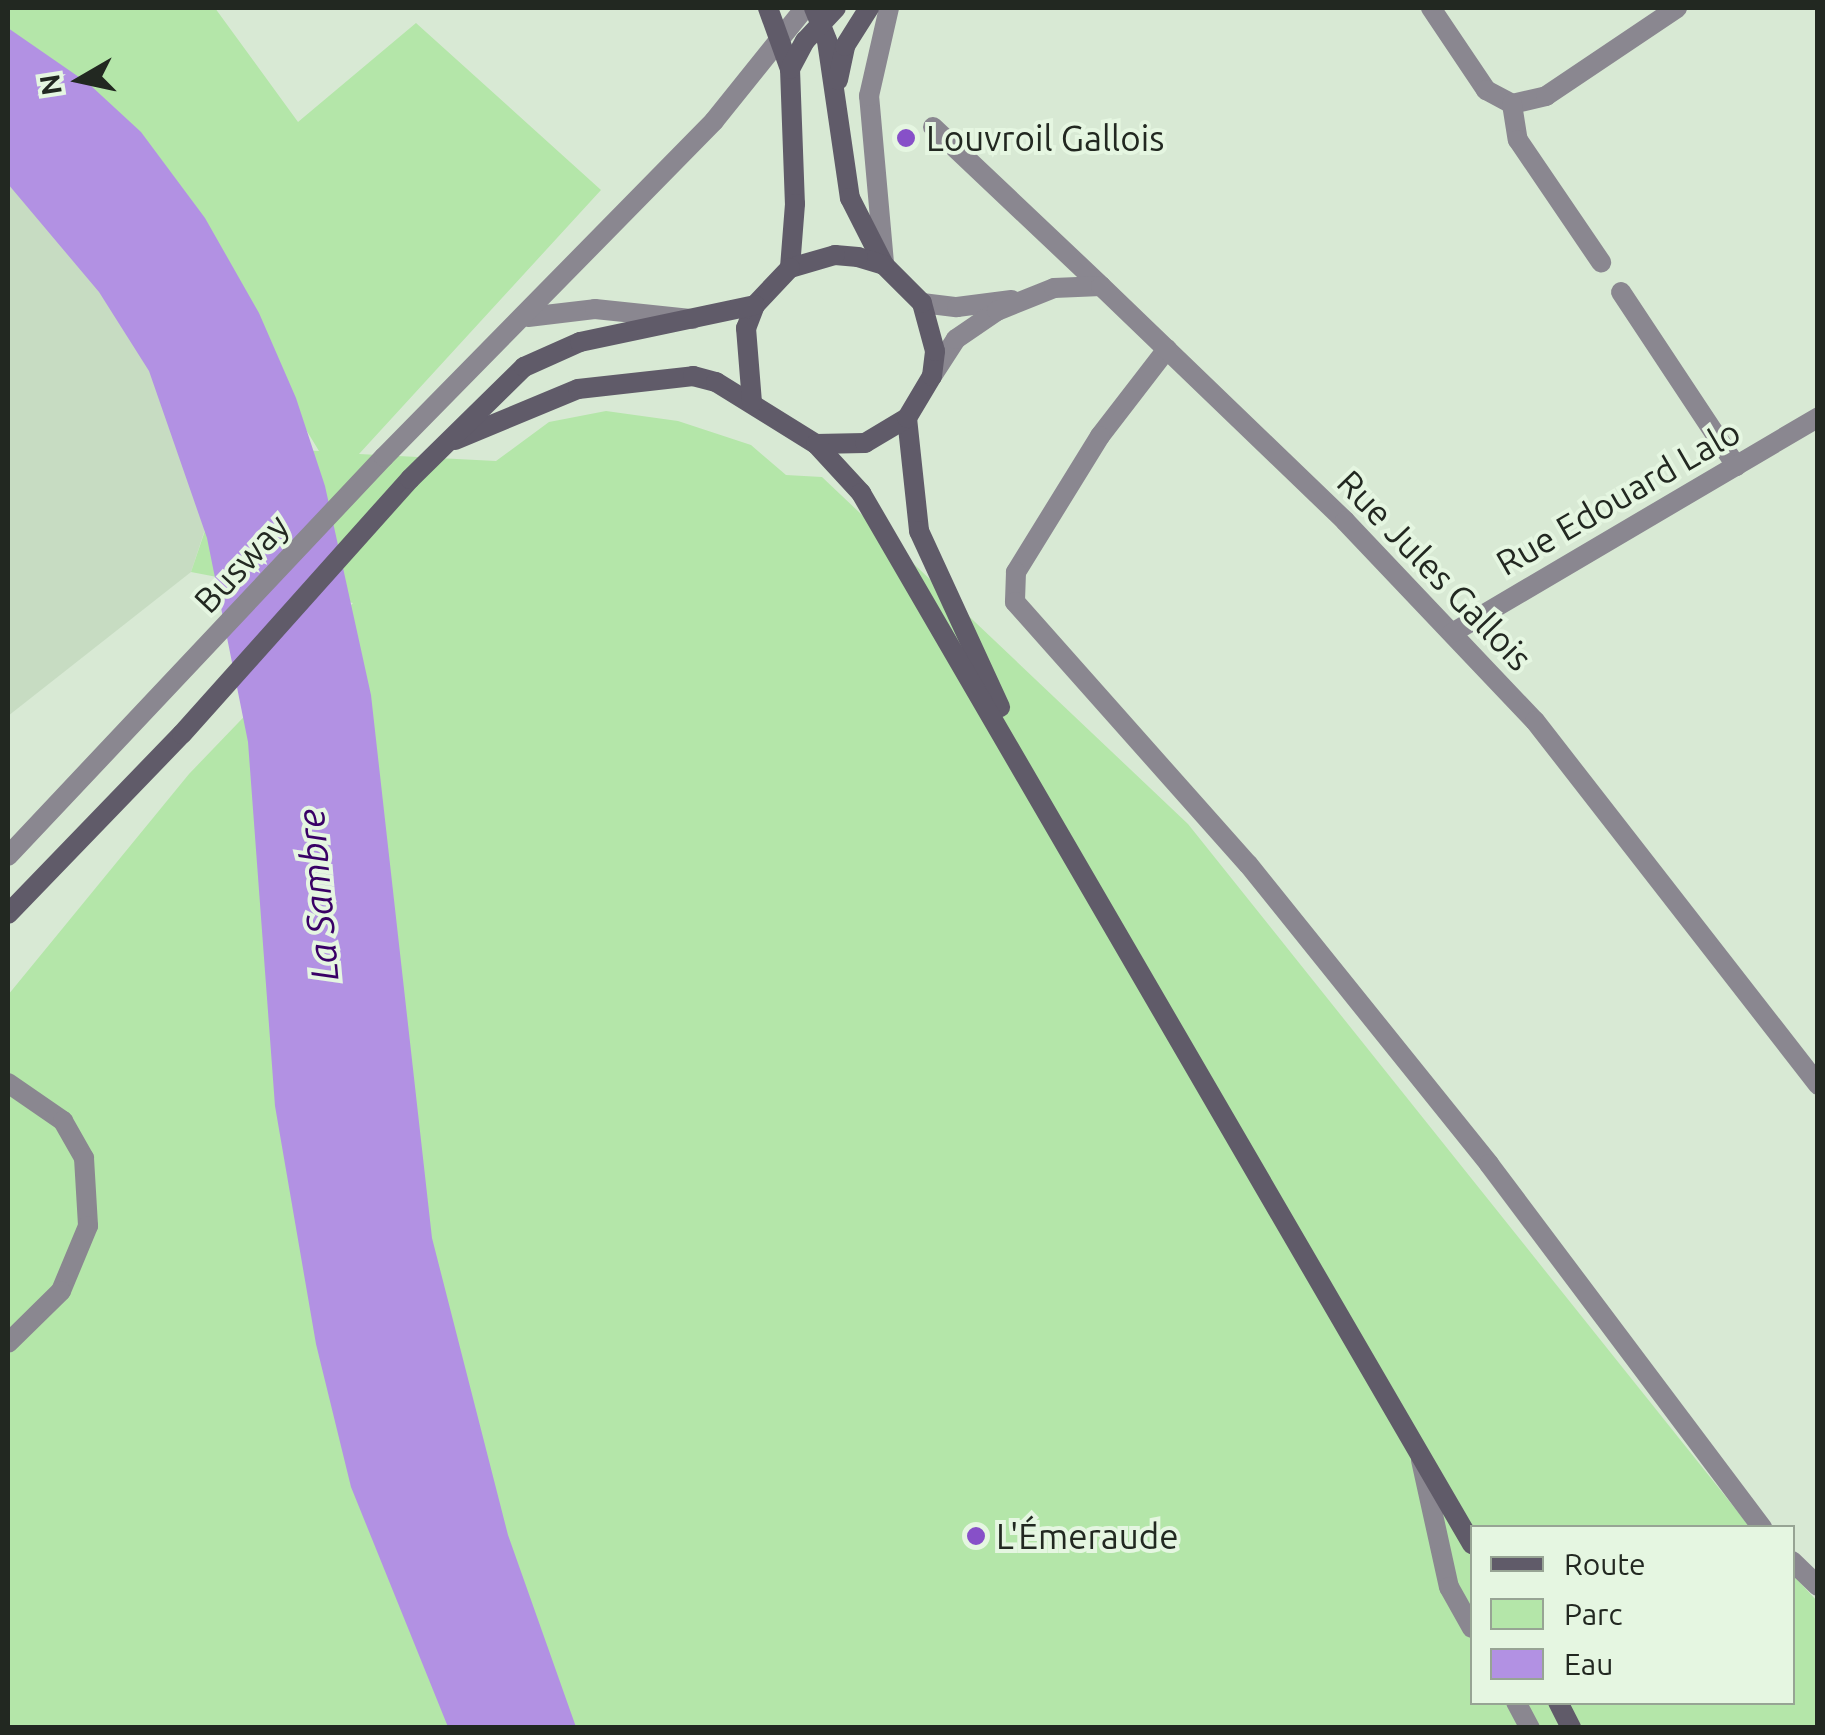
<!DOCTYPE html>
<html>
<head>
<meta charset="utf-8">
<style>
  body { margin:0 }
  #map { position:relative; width:1825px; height:1735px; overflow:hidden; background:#d8e9d4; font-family:Ubuntu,sans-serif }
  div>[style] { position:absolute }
  .built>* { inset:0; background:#c7dcc2 }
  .green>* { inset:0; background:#b4e6a9 }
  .water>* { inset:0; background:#b291e3 }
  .lane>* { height:20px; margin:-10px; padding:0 10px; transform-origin:10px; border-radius:10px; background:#8a8790 }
  .street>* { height:20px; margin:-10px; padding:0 10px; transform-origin:10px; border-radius:10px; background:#8a8790 }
  .secondary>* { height:20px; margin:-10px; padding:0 10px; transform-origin:10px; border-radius:10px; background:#605b69 }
  .dots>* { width:28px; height:28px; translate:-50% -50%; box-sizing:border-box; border:5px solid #e5f6e1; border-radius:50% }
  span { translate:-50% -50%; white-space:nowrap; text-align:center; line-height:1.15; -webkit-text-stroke:8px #e5f6e1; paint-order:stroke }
  .poi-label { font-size:35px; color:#222821 }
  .left { translate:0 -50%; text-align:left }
  .street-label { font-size:35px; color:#222821 }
  .water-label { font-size:38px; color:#390066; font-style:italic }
  .frame { position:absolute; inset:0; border:10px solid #222821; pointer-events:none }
  .legend { position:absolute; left:1470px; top:1525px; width:325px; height:180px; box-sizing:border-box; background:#e5f6e1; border:2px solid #97a494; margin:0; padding:12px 18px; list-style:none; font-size:30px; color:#222821 }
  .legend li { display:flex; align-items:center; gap:20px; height:50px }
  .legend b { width:50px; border:2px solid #97a494 }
  .north { position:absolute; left:30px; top:30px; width:100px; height:100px; -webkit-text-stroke:8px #e5f6e1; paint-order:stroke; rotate:261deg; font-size:28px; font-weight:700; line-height:40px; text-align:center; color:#222821 }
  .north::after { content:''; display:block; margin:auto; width:35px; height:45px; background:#222821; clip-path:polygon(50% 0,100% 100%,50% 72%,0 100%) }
</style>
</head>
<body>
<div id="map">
  <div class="built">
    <i style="clip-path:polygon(8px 121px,232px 447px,191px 572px,8px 716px)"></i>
  </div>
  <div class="green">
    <i style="clip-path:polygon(8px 8px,215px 8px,298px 122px,416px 23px,601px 190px,359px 454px,496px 461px,549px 422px,606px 411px,678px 421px,751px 445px,786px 475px,822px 477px,1188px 824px,1750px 1527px,1472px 1528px,1472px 1702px,1792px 1702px,1793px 1575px,1817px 1601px,1817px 1727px,8px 1727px,8px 995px,189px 774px,353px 603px,191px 572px,233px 448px,319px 451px,139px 155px,8px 59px)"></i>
  </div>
  <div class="water">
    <i style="clip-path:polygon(8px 28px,89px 84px,141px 132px,205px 218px,259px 313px,296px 398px,325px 486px,371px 695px,432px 1238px,508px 1535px,576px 1727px,448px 1727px,351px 1487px,316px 1344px,275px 1106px,248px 742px,207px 538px,149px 371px,99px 292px,8px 184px)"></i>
  </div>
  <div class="lane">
    <i style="left:933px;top:127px;width:231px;rotate:43.4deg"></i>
    <i style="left:884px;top:263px;width:168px;rotate:-95.1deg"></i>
    <i style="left:869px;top:96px;width:90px;rotate:-77.2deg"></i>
    <i style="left:528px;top:317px;width:67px;rotate:-6.8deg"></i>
    <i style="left:595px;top:309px;width:98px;rotate:5.9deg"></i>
    <i style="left:1167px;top:349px;width:110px;rotate:127.6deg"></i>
    <i style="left:1100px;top:436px;width:160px;rotate:121.7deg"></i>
    <i style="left:1016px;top:572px;width:30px;rotate:92deg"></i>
    <i style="left:1015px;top:602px;width:351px;rotate:48.4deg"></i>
    <i style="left:1248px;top:864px;width:385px;rotate:51.2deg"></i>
    <i style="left:1489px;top:1164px;width:455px;rotate:53.1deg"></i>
    <i style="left:8px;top:856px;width:548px;rotate:-46.7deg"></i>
    <i style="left:384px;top:457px;width:471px;rotate:-45.5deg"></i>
    <i style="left:714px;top:121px;width:145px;rotate:-51.2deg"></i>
    <i style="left:1421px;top:1460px;width:130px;rotate:77.6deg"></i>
    <i style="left:1449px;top:1587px;width:47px;rotate:60.7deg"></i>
    <i style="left:1792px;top:1561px;width:36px;rotate:44deg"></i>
    <i style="left:1516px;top:1702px;width:30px;rotate:62deg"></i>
  </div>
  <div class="street">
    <i style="left:1431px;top:8px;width:99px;rotate:56.1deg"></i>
    <i style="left:1486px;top:90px;width:30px;rotate:28deg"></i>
    <i style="left:1512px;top:104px;width:35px;rotate:-13deg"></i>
    <i style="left:1546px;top:96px;width:158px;rotate:-33.9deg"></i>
    <i style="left:1512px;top:104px;width:36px;rotate:81deg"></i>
    <i style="left:1518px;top:140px;width:148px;rotate:55.8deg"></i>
    <i style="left:1621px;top:292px;width:209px;rotate:56.5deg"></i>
    <i style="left:922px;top:303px;width:35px;rotate:7deg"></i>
    <i style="left:957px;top:307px;width:55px;rotate:-7.3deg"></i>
    <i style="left:932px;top:376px;width:44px;rotate:-57deg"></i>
    <i style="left:956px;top:339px;width:50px;rotate:-34.3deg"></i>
    <i style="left:997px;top:311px;width:61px;rotate:-22deg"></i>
    <i style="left:1054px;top:288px;width:47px;rotate:-2.4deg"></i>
    <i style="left:1101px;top:286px;width:339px;rotate:43.9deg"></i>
    <i style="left:1345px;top:521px;width:276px;rotate:46.5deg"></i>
    <i style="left:1535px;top:721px;width:461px;rotate:52.1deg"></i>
    <i style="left:1452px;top:633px;width:425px;rotate:-30.5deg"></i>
    <i style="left:8px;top:1083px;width:67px;rotate:34.6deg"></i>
    <i style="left:63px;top:1121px;width:43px;rotate:60.4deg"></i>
    <i style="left:84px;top:1158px;width:68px;rotate:86.6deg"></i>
    <i style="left:88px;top:1226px;width:70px;rotate:112.6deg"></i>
    <i style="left:61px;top:1291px;width:74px;rotate:135.5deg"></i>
  </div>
  <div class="secondary">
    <i style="left:768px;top:8px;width:65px;rotate:70.2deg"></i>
    <i style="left:790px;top:69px;width:135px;rotate:87.9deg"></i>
    <i style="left:795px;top:204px;width:64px;rotate:94.5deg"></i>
    <i style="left:814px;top:8px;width:35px;rotate:68deg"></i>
    <i style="left:827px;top:41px;width:159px;rotate:81.7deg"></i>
    <i style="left:850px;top:198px;width:75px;rotate:63.1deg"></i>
    <i style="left:790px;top:69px;width:32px;rotate:-62deg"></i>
    <i style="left:805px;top:41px;width:45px;rotate:-46.8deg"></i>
    <i style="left:838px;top:80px;width:35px;rotate:-78deg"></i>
    <i style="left:845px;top:46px;width:45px;rotate:-57.7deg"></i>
    <i style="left:907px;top:418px;width:114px;rotate:83.9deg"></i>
    <i style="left:919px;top:531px;width:194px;rotate:65.3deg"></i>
    <i style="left:455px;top:440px;width:133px;rotate:-22.5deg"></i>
    <i style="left:578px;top:389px;width:116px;rotate:-6.4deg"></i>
    <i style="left:693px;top:376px;width:24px;rotate:15deg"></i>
    <i style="left:716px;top:382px;width:118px;rotate:31.8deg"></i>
    <i style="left:816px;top:444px;width:49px;rotate:-1.2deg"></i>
    <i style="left:865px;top:443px;width:49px;rotate:-30.8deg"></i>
    <i style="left:907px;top:418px;width:49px;rotate:-59.2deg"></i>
    <i style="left:932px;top:376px;width:25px;rotate:-83deg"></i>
    <i style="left:935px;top:351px;width:50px;rotate:-105.2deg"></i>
    <i style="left:922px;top:303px;width:54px;rotate:-135deg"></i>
    <i style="left:884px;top:265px;width:27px;rotate:-163deg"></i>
    <i style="left:858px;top:257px;width:23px;rotate:-175deg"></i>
    <i style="left:835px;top:255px;width:47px;rotate:163.9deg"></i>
    <i style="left:790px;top:268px;width:51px;rotate:133.4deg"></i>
    <i style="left:755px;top:305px;width:25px;rotate:111deg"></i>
    <i style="left:746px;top:328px;width:75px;rotate:85.4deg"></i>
    <i style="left:816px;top:444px;width:67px;rotate:47.4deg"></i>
    <i style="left:861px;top:493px;width:1216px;rotate:59.83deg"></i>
    <i style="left:8px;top:914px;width:250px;rotate:-46deg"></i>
    <i style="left:182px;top:734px;width:342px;rotate:-48.2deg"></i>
    <i style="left:410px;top:479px;width:160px;rotate:-44.5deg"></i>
    <i style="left:524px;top:367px;width:61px;rotate:-24.1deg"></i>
    <i style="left:580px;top:342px;width:179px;rotate:-11.9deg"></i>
    <i style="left:1558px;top:1702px;width:29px;rotate:63deg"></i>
  </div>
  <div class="dots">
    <i style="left:906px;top:138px;background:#8750c8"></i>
    <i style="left:976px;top:1536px;background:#8750c8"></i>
  </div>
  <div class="poi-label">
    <span class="left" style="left:926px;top:138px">Louvroil Gallois</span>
    <span class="left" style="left:996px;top:1536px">L'Émeraude</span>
  </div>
  <div class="street-label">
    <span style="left:1618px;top:497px;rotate:-30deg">Rue Edouard Lalo</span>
    <span style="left:241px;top:563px;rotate:-47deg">Busway</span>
    <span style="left:1435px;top:570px;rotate:46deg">Rue Jules Gallois</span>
  </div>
  <div class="water-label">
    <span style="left:318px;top:895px;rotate:-95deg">La Sambre</span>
  </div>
  <div class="frame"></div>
  <ul class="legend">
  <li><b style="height:12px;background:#605b69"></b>Route</li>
  <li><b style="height:28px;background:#b4e6a9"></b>Parc</li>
  <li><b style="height:28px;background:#b291e3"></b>Eau</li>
  </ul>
  <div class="north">N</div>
</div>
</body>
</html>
